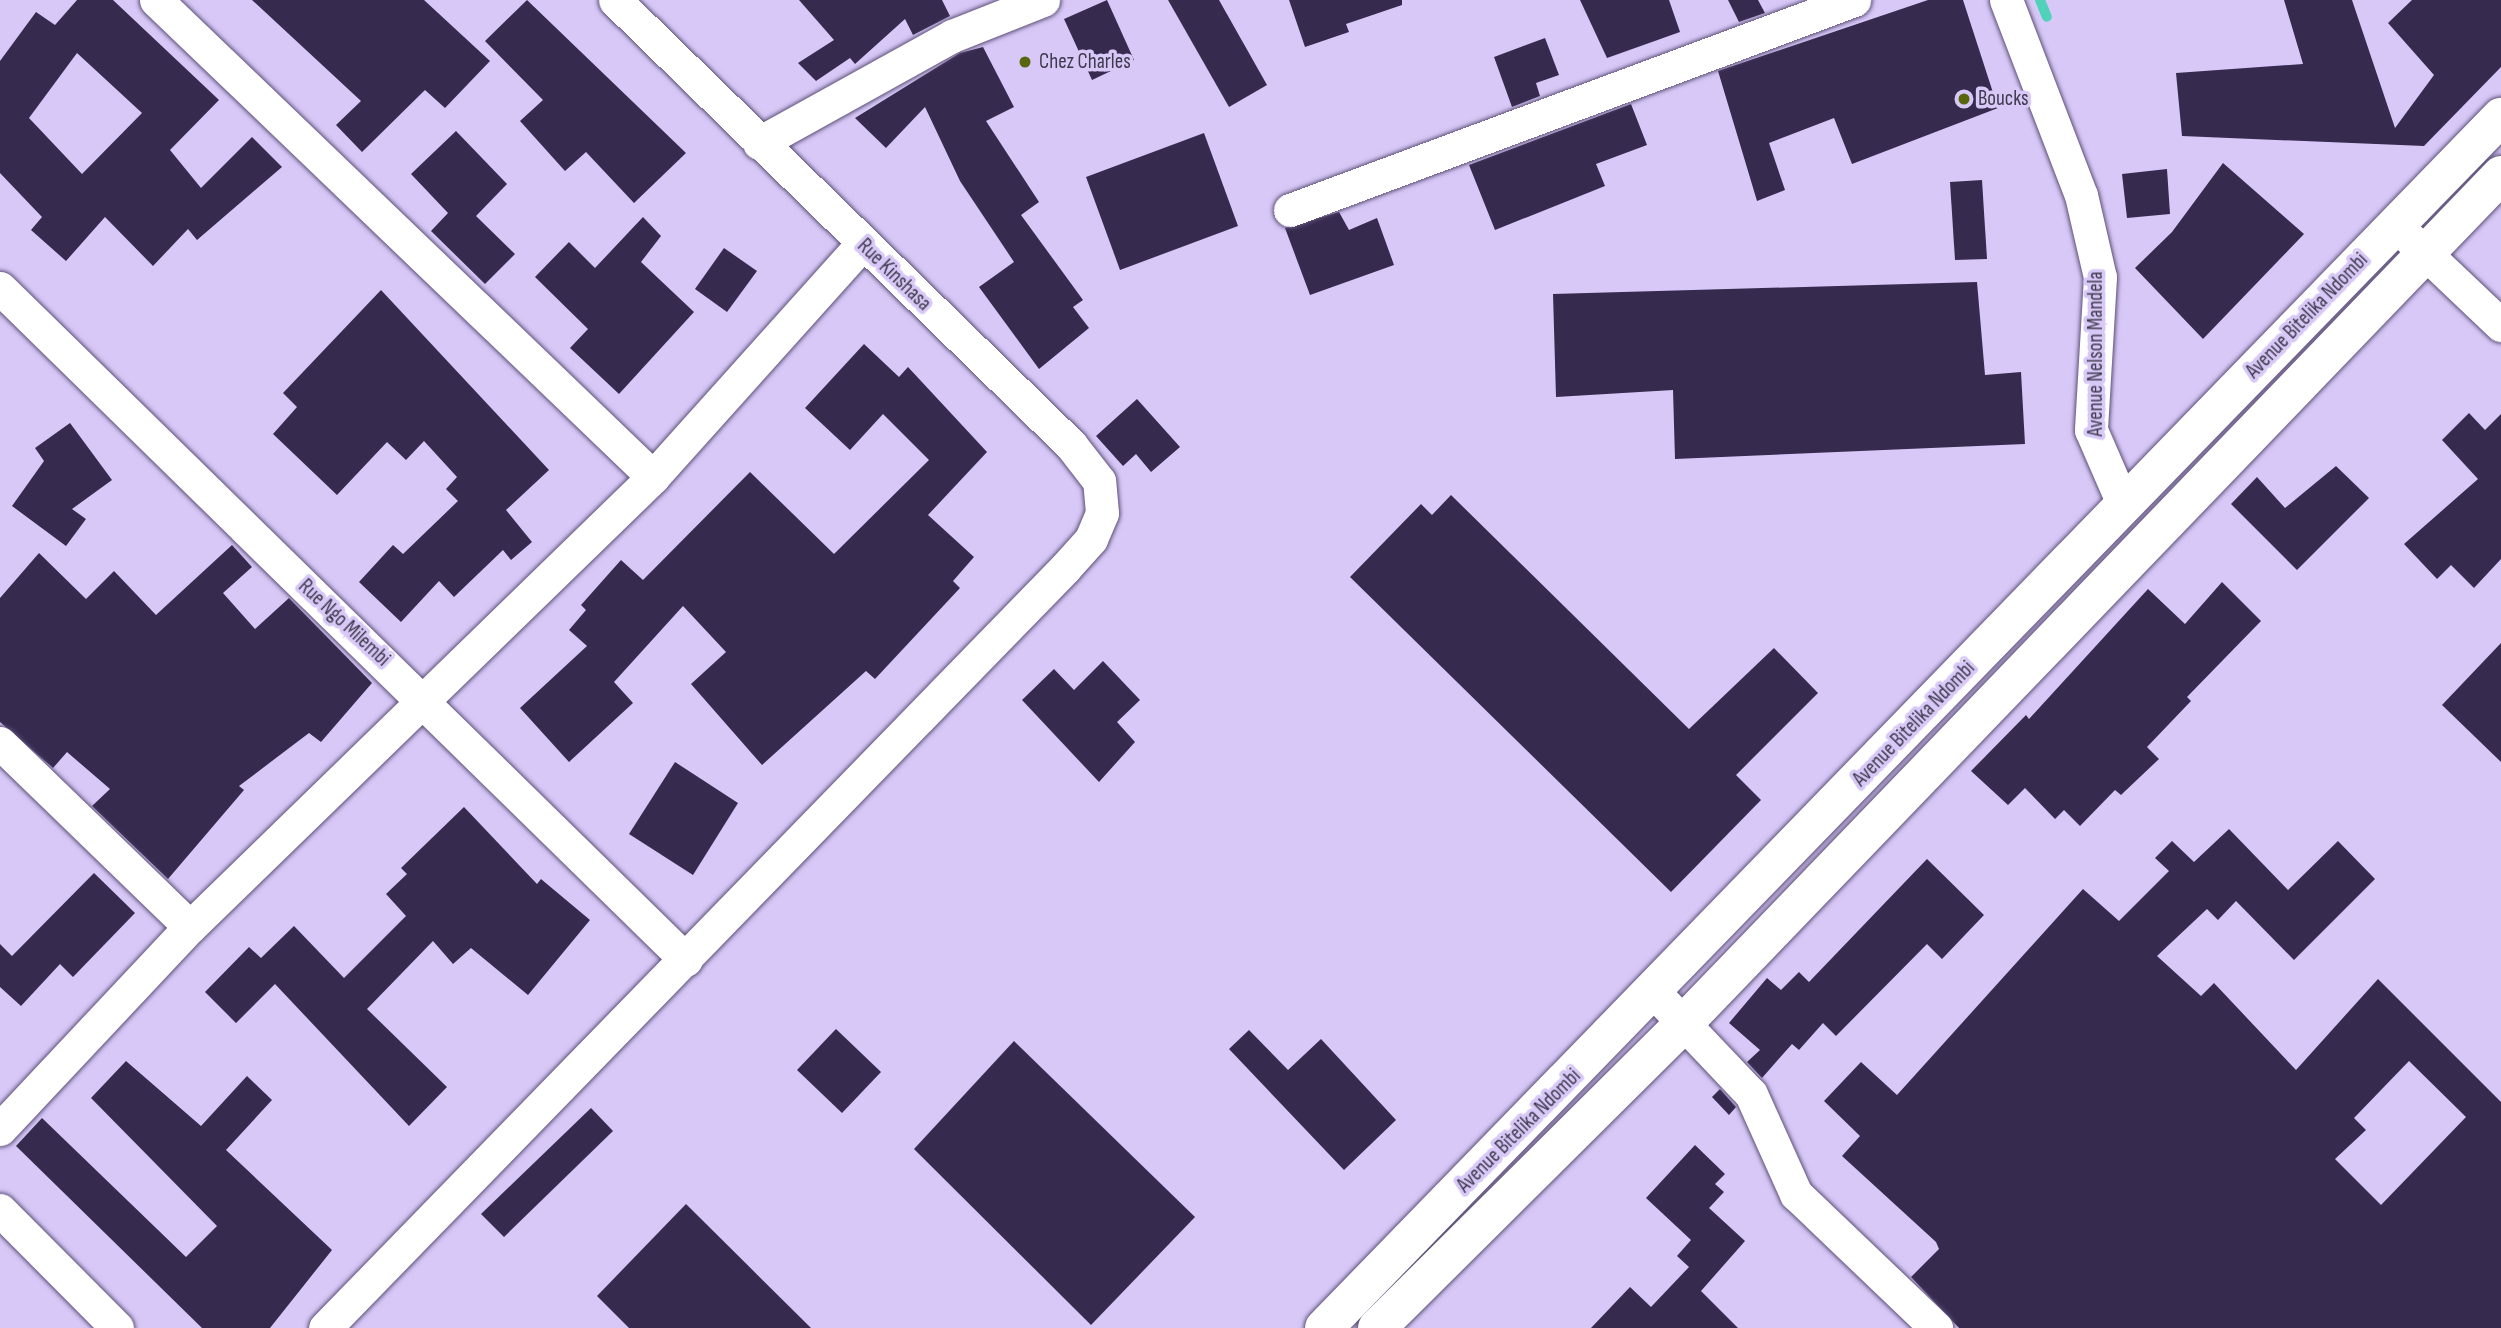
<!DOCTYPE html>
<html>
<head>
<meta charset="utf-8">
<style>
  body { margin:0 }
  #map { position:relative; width:2501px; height:1328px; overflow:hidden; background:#d7c8f7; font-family:"Sofia Sans Condensed",sans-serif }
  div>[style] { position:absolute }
  .stream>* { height:10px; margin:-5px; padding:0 5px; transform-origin:5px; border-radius:5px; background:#50d1ba }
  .building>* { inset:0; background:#372a4f }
  .roads { filter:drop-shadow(0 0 2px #5d5078) drop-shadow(0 0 2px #5d5078) }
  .minor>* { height:33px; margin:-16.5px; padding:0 16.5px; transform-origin:16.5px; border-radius:16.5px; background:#fff }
  .highway>* { height:38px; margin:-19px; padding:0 19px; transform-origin:19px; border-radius:19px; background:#fff }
  .dots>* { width:19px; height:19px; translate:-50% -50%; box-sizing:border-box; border:4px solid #d7c8f7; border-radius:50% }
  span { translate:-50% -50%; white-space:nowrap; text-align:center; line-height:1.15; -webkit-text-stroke:7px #d7c8f7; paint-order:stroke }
  .poi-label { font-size:21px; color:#3f394c }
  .left { translate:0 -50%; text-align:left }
  .street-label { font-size:21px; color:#3f394c }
</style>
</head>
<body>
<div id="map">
  <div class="stream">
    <i style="left:2040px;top:0;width:18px;rotate:68deg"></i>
  </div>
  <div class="building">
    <i style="clip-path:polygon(evenodd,77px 0,113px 0,219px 100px,170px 150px,201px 188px,252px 137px,282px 167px,197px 240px,188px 229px,153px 266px,105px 217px,66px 261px,31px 230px,42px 217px,0 173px,0 61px,36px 12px,55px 25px,77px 0,77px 53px,142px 113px,82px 174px,29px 118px,77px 53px)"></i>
    <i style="clip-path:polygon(252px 0,424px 0,490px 61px,445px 108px,425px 90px,362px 152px,336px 125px,361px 101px)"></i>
    <i style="clip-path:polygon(527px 0,686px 153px,634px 203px,586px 152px,565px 171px,520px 121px,543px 100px,485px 41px)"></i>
    <i style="clip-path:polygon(799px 0,942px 0,950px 16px,913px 35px,905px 19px,855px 64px,850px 58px,816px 81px,798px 63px,834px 40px)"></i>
    <i style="clip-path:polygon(1107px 0,1134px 60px,1092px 80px,1064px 19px)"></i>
    <i style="clip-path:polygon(1168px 0,1219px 0,1267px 85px,1229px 107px)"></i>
    <i style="clip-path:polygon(1289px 0,1402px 0,1402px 5px,1346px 24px,1349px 32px,1305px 47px)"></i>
    <i style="clip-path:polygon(1580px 0,1669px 0,1680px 32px,1607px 58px)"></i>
    <i style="clip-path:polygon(1728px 0,1758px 0,1765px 13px,1739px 22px)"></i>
    <i style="clip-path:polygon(1928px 0,1963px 0,1998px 108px,1852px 164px,1834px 118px,1769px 143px,1785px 190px,1757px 201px,1718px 71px)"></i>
    <i style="clip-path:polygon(2284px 0,2352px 0,2395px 128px,2434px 75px,2388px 23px,2412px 0,2501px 0,2501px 67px,2424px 146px,2182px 136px,2176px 73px,2303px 64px)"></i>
    <i style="clip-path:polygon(1545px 38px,1559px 75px,1536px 83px,1540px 96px,1512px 107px,1494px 57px)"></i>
    <i style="clip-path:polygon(983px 47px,1014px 107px,986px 121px,1039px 202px,1021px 215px,1083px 300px,1073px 307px,1089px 328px,1039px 369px,979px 287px,1014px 262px,960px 181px,925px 107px,886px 148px,855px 118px,960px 53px)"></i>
    <i style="clip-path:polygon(1631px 104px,1647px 145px,1596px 164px,1605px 186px,1495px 230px,1469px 165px)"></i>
    <i style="clip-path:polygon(456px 131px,507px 184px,476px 216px,515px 254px,485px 284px,431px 231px,448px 213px,411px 174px)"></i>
    <i style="clip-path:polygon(1204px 133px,1238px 226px,1120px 270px,1086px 177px)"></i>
    <i style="clip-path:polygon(2223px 163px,2304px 234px,2203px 339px,2135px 268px,2172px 232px)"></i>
    <i style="clip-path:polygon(2167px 169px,2170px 214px,2127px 218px,2122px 174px)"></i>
    <i style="clip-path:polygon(1982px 180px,1987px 259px,1955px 260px,1950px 182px)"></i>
    <i style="clip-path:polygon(1339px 212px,1349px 230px,1377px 218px,1394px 265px,1310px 295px,1285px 228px)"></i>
    <i style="clip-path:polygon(643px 217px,661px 236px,641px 262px,694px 312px,619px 394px,570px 348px,588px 329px,535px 277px,569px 242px,595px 268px)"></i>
    <i style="clip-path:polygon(724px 248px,757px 271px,727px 312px,695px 289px)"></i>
    <i style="clip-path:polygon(1977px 282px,1985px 375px,2021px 372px,2025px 444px,1675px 459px,1673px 390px,1556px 397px,1553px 294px)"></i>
    <i style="clip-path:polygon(381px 290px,549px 470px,506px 510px,532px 542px,511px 560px,503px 550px,454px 597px,439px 581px,401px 622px,359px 582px,393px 545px,403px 554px,458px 501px,446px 489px,457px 477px,424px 441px,406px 460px,387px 442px,337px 495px,273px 434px,297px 407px,283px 393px)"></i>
    <i style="clip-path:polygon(864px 344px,899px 377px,908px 367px,987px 452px,928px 515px,974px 557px,953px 581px,960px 588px,875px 679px,866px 671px,762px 765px,691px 684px,726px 652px,683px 606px,614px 682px,633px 703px,569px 762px,520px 708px,587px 646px,569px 630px,586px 610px,581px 605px,621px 560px,643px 580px,750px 472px,834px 554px,929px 460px,883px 414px,850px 450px,805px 408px)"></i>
    <i style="clip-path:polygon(1137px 399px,1180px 447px,1151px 472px,1136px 454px,1123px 466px,1096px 436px)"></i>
    <i style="clip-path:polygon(2469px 413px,2485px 430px,2501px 414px,2501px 559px,2474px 588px,2451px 565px,2437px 579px,2404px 544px,2478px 479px,2442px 440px)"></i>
    <i style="clip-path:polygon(70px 423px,112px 480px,72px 509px,86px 519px,66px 546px,12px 506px,44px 461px,35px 448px)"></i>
    <i style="clip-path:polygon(2336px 466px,2369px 498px,2297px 570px,2231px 504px,2257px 477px,2285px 508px)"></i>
    <i style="clip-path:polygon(1451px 495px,1689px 729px,1774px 648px,1818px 693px,1736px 775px,1761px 800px,1671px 892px,1350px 577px,1421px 504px,1432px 515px)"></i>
    <i style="clip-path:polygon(232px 545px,252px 567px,223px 593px,255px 629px,289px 598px,372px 683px,321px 742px,309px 733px,239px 786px,244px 790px,168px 879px,92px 806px,110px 789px,67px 752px,53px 768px,0 722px,0 598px,39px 553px,86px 599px,114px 571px,156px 615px)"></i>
    <i style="clip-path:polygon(2222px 582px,2261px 621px,2187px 697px,2191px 701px,2147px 747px,2159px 759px,2121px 795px,2115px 790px,2080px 826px,2064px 810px,2055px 819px,2025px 788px,2008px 805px,1971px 771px,2026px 715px,2029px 719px,2148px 589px,2185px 624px)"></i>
    <i style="clip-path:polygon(2501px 643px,2501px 762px,2442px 705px)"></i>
    <i style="clip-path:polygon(1103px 661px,1140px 700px,1117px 722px,1135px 742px,1099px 782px,1022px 700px,1054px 669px,1074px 690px)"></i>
    <i style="clip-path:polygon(675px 762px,738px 803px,693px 875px,629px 834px)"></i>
    <i style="clip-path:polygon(464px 807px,537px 884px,541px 879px,590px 920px,528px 995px,471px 948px,453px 964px,433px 941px,367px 1009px,447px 1087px,409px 1126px,275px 984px,236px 1023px,205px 992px,249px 947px,261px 958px,294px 926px,344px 978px,406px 916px,386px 894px,407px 874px,401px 868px)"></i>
    <i style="clip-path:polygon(evenodd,2229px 829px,2288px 890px,2338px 841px,2375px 879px,2294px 960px,2236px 901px,2218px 920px,2207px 909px,2157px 956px,2201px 996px,2214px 983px,2296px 1070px,2378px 979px,2501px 1102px,2501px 1328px,1959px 1328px,1911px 1277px,1939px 1249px,1936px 1242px,1842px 1156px,1860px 1136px,1824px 1101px,1861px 1062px,1897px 1095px,2083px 889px,2119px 921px,2169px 871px,2155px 858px,2172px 841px,2194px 862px,2229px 829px,2409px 1061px,2466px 1117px,2381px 1205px,2335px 1159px,2366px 1130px,2354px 1118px,2409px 1061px)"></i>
    <i style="clip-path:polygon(1927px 859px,1984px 915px,1942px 959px,1927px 944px,1836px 1036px,1823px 1023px,1799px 1050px,1792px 1044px,1762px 1078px,1747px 1062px,1760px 1050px,1729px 1023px,1767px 978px,1781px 990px,1799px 972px,1809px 982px)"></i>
    <i style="clip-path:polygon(94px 873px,135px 913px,73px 977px,60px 964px,21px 1006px,0 987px,0 944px,12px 956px)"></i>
    <i style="clip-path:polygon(836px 1029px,881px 1072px,842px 1113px,797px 1070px)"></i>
    <i style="clip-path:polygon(1249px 1030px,1288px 1070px,1321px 1039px,1396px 1120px,1344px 1170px,1229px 1049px)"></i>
    <i style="clip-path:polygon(1014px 1041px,1195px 1217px,1091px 1325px,914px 1149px)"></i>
    <i style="clip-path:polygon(126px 1061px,201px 1126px,247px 1076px,272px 1100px,226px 1150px,332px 1250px,270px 1328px,202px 1328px,16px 1146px,42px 1118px,186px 1257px,217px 1226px,91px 1098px)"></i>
    <i style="clip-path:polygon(1720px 1089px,1736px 1107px,1729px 1115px,1712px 1097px)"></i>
    <i style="clip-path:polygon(591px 1108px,613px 1131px,504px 1237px,481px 1214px)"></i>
    <i style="clip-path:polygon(1695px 1145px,1725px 1174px,1715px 1184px,1724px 1192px,1709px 1208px,1745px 1241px,1701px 1291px,1738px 1328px,1591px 1328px,1630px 1287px,1651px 1307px,1689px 1267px,1677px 1256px,1691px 1240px,1646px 1198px)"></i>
    <i style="clip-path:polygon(686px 1204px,811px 1328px,629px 1328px,597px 1296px)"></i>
  </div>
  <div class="roads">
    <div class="minor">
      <i style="left:156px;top:0;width:689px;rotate:43.82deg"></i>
      <i style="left:2006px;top:0;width:209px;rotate:69deg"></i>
      <i style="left:2081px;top:195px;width:84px;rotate:77deg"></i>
      <i style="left:2100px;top:277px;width:153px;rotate:93.4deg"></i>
      <i style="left:2091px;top:430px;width:83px;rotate:66.5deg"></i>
      <i style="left:759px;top:143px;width:221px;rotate:-29deg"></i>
      <i style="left:952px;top:36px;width:98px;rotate:-21.6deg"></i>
      <i style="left:1290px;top:210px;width:602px;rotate:-20.42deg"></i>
      <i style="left:2406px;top:235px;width:131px;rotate:43.5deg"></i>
      <i style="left:0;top:288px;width:960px;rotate:44.41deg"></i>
      <i style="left:0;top:743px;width:264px;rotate:44.1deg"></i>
      <i style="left:1655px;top:993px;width:139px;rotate:46.5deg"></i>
      <i style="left:1751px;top:1094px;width:110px;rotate:65.8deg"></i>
      <i style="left:1796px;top:1194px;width:194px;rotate:43.7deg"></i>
      <i style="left:0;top:1129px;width:277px;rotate:-46.8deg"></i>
      <i style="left:190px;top:927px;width:646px;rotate:-44.18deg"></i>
      <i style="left:653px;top:477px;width:313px;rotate:-48.1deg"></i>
      <i style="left:0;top:1210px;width:166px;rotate:45.2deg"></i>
      <i style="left:325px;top:1328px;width:1061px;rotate:-45.76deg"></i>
      <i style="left:1065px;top:568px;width:39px;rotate:-48deg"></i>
      <i style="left:1091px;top:539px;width:28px;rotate:-67deg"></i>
      <i style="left:1102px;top:513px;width:32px;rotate:-95deg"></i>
      <i style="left:1099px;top:481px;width:46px;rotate:-127.9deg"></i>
      <i style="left:1071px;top:445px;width:637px;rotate:-135.7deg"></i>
    </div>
    <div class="highway">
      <i style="left:1324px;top:1328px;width:1689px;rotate:-45.82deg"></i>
      <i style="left:1377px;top:1328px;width:434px;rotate:-44.8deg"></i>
      <i style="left:1685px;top:1022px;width:1176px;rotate:-46.07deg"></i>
    </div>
  </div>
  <div class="dots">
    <i style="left:1025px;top:62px;background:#58660d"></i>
    <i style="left:1964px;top:99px;background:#58660d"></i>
  </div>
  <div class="poi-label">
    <span class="left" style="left:1039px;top:62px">Chez Charles</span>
    <span class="left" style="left:1978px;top:99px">Boucks</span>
  </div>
  <div class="street-label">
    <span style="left:894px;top:275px;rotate:44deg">Rue Kinshasa</span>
    <span style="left:2307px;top:316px;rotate:-46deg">Avenue Bitelika Ndombi</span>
    <span style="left:2096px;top:354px;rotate:-90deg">Avenue Nelson Mandela</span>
    <span style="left:344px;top:623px;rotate:43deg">Rue Ngo Milembi</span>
    <span style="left:1914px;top:724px;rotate:-46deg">Avenue Bitelika Ndombi</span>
    <span style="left:1519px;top:1131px;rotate:-45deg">Avenue Bitelika Ndombi</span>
  </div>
</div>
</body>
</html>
